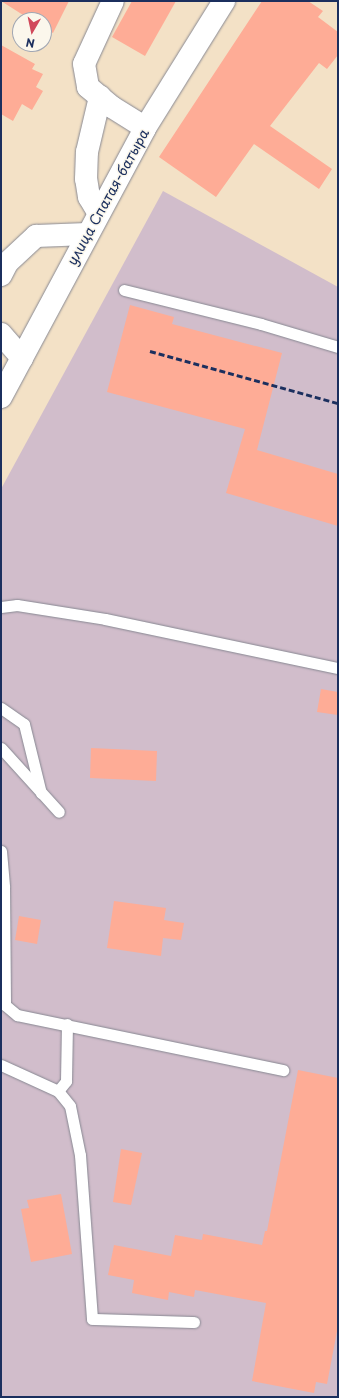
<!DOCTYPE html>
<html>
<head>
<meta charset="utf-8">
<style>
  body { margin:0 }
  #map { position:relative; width:339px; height:1398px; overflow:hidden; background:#f3e1c6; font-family:"Playpen Sans",sans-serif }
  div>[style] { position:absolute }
  .industrial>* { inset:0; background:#d1bdcb }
  .building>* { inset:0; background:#feac96 }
  .roads { filter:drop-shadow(0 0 1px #878892) drop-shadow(0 0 1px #878892) }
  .service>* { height:11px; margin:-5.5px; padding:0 5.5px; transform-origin:5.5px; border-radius:5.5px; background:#fff }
  .minor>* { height:22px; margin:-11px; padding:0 11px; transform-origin:11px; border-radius:11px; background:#fff }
  .rail>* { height:3px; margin-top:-1.5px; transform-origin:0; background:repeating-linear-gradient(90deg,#1b2f5e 0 6px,transparent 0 9px) }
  span { translate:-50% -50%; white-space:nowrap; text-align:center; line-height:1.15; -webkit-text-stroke:3px #fbf7ec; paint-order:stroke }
  .street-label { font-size:14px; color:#1b2f5e }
  .frame { position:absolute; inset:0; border:2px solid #1b2f5e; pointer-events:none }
  .north { position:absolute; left:12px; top:12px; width:40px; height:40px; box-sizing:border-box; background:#fbf7ec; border:1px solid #a1a7b3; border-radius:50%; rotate:189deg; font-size:11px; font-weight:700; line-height:16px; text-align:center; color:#1b2f5e }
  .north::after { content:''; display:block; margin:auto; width:14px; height:18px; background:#d1495b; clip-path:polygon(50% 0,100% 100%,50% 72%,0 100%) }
</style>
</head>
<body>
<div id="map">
  <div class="industrial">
    <i style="clip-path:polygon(163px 191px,338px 287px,338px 1397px,1px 1397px,1px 489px)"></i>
  </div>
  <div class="building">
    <i style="clip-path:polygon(1px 1px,69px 1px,53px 33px,44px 28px,44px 20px,31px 20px)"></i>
    <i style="clip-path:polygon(132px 1px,176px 1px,145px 56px,112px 37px)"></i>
    <i style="clip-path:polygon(262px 1px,308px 1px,323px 11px,318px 17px,338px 32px,338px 55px,327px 69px,319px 63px,270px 126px,332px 169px,319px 189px,254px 144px,216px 197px,159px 157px)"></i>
    <i style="clip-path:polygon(1px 45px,35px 64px,32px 69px,43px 74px,36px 87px,43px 91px,32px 110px,22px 104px,13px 121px,1px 114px)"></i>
    <i style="clip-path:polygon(130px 305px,174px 317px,172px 324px,282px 353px,257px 450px,338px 474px,338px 526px,226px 493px,245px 429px,107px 392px)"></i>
    <i style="clip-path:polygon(321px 689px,338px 692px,338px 715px,317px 712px)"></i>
    <i style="clip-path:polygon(91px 748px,157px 751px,156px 781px,90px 778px)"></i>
    <i style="clip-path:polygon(114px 901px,166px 908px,164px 920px,184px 923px,181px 940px,163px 938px,161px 956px,107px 948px)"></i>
    <i style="clip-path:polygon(19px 916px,41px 920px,37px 944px,15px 940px)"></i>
    <i style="clip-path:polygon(298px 1070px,338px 1078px,338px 1326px,327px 1384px,316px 1382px,314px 1393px,252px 1381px,266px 1303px,195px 1290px,194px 1297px,169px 1292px,168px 1300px,132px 1293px,134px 1280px,108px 1275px,114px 1245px,171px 1256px,175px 1235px,202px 1240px,203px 1234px,262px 1245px,265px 1231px,267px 1231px)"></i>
    <i style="clip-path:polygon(121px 1149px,142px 1153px,131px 1205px,113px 1202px)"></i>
    <i style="clip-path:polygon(61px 1194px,72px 1254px,31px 1262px,21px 1209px,29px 1208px,27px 1200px)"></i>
  </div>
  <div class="roads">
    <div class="service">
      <i style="left:124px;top:290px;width:141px;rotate:13.9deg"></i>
      <i style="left:261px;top:324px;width:80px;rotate:16.6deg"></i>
      <i style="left:1px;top:607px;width:16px;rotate:-7deg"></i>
      <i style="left:17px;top:605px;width:89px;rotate:9deg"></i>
      <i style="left:105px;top:619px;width:238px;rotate:11.9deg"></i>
      <i style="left:1px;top:708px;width:28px;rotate:35deg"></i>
      <i style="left:24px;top:724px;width:71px;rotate:76.2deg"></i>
      <i style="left:1px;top:748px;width:86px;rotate:47.8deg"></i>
      <i style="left:1px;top:851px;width:36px;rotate:85deg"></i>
      <i style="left:4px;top:887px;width:118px;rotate:89.5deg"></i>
      <i style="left:5px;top:1005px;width:16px;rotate:40deg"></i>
      <i style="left:17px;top:1015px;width:272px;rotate:11.7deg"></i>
      <i style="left:1px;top:1065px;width:63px;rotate:24.5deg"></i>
      <i style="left:58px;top:1091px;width:19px;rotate:51deg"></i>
      <i style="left:70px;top:1106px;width:50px;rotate:78.5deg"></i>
      <i style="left:80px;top:1155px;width:164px;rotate:85.8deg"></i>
      <i style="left:92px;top:1319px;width:102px;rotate:1.7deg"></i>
      <i style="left:58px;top:1091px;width:13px;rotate:-51deg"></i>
      <i style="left:66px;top:1081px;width:57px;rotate:-89deg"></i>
    </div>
    <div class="minor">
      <i style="left:113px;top:1px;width:69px;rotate:114.7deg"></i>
      <i style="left:84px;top:64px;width:23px;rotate:80deg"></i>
      <i style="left:88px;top:87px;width:31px;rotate:40deg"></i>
      <i style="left:112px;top:107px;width:39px;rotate:32deg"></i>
      <i style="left:98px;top:212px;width:17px;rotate:-121deg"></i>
      <i style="left:89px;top:197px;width:18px;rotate:-99deg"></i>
      <i style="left:86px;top:179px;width:27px;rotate:-88deg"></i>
      <i style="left:87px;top:152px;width:57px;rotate:-76.7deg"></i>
      <i style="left:1px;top:275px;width:13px;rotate:-63deg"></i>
      <i style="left:7px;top:263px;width:40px;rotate:-43deg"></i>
      <i style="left:36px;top:236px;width:51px;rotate:-2.2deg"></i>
      <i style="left:1px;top:334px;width:32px;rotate:49deg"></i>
      <i style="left:1px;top:397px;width:305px;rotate:-61.8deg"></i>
      <i style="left:145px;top:128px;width:150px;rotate:-58.1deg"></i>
    </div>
  </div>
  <div class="rail">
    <i style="left:150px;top:351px;width:195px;rotate:15.5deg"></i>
  </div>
  <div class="street-label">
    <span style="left:108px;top:197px;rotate:-61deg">улица Спатая-батыра</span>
  </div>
  <div class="frame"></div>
  <div class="north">N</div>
</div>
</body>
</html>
